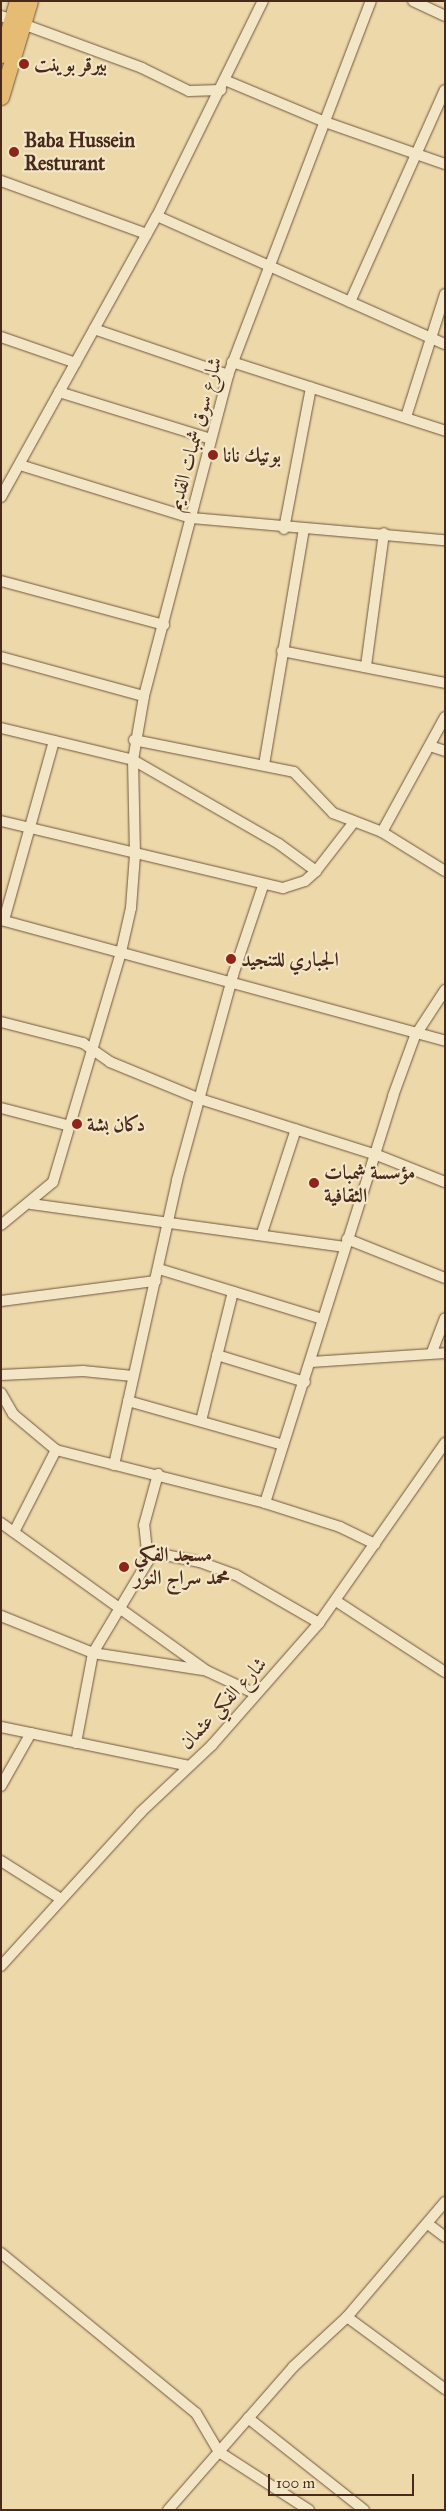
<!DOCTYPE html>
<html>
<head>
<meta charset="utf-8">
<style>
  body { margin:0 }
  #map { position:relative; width:446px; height:2511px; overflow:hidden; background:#ecd8a9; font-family:"IM FELL Great Primer",Amiri,serif }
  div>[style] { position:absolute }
  .roads { filter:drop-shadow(0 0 1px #72553e) drop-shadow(0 0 1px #72553e) }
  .minor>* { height:10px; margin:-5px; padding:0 5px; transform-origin:5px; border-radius:5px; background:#f3e6c7 }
  .highway>* { height:15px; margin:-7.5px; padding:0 7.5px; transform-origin:7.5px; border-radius:7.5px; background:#e6bc74 }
  .dots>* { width:14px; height:14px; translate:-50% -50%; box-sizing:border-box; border:2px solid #f3e6c7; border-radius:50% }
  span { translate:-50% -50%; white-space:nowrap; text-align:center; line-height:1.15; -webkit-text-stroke:4.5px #f3e6c7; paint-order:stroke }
  .poi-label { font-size:20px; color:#49291b; font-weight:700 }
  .left { translate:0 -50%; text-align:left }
  .street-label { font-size:20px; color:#49291b }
  .frame { position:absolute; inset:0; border:2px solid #49291b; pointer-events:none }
  .scale { position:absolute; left:268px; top:2474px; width:146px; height:22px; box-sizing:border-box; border:2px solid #49291b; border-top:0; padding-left:6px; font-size:15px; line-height:18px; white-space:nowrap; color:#49291b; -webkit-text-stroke:4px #f3e6c7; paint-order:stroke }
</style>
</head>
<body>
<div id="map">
  <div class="roads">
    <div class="minor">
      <i style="left:413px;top:1px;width:35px;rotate:25deg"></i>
      <i style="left:1px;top:16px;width:150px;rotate:20.2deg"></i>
      <i style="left:142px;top:68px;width:52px;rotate:26.1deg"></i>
      <i style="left:189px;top:91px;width:32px;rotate:-2deg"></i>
      <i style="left:227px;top:81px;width:106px;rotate:22.7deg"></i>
      <i style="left:325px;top:122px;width:127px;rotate:19.3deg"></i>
      <i style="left:1px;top:181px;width:155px;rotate:20deg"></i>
      <i style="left:157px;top:216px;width:315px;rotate:24deg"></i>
      <i style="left:350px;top:302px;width:232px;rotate:-65.9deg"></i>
      <i style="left:94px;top:329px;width:142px;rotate:18.9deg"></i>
      <i style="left:1px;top:337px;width:79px;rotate:19.1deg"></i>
      <i style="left:232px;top:362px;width:224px;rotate:17.9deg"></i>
      <i style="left:59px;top:392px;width:159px;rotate:17.2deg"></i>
      <i style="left:406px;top:417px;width:129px;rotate:-72.4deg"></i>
      <i style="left:20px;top:465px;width:179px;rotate:17.2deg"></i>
      <i style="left:191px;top:518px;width:255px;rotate:5deg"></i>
      <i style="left:1px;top:497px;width:321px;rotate:-61deg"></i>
      <i style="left:157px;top:216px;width:240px;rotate:-63.8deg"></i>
      <i style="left:284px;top:529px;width:144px;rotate:-79.2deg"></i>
      <i style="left:1px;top:581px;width:169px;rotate:15.1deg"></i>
      <i style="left:282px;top:651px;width:166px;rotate:11.1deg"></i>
      <i style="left:1px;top:657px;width:148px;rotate:15.3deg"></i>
      <i style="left:366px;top:666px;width:134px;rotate:-82.3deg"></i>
      <i style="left:1px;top:728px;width:136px;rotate:13.6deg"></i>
      <i style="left:133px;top:760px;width:65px;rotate:-80.2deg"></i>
      <i style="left:144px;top:696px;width:332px;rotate:-75.3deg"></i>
      <i style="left:228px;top:375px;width:400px;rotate:-69.1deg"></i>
      <i style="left:134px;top:740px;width:163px;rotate:11.3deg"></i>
      <i style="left:294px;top:772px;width:57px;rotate:46.4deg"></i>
      <i style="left:333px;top:813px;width:53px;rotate:21.2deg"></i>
      <i style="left:382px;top:832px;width:74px;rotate:31.8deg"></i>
      <i style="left:430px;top:746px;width:16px;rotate:18deg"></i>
      <i style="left:133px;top:760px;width:168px;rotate:29.9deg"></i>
      <i style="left:279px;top:844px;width:46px;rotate:36.1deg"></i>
      <i style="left:264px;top:765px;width:239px;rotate:-80.4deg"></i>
      <i style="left:1px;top:821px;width:290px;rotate:13.4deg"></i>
      <i style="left:283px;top:888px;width:23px;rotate:-18deg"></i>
      <i style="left:305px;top:881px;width:15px;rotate:-42deg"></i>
      <i style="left:316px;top:871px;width:62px;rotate:-52.2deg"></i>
      <i style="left:382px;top:832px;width:131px;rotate:-61.3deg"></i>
      <i style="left:1px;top:920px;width:460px;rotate:15.2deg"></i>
      <i style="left:4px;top:920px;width:186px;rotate:-74.4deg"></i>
      <i style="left:1px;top:1022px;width:85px;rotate:14.4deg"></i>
      <i style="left:83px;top:1043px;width:33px;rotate:35deg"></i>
      <i style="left:110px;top:1062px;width:97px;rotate:22.3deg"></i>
      <i style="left:200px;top:1099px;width:186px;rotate:17.6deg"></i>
      <i style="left:377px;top:1155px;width:73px;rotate:21.7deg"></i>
      <i style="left:1px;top:1108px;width:71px;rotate:14.6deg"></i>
      <i style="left:31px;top:1204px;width:317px;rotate:7.8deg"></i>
      <i style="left:1px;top:1225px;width:67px;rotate:-39.6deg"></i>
      <i style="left:53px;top:1182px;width:240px;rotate:-73.5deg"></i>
      <i style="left:121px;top:952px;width:45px;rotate:-77.2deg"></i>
      <i style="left:131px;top:908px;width:53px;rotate:-85.7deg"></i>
      <i style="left:135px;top:855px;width:95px;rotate:-91.2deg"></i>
      <i style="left:262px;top:1233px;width:109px;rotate:-71.9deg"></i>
      <i style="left:347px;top:1239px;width:105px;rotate:21.7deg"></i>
      <i style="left:159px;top:1269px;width:171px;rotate:17deg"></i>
      <i style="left:1px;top:1301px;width:156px;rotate:-7.4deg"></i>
      <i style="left:432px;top:1352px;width:36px;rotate:-69deg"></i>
      <i style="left:217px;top:1355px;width:92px;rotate:17.1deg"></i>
      <i style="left:311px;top:1362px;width:134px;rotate:-3.8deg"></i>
      <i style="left:1px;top:1375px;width:82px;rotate:-2.8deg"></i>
      <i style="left:83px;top:1371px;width:50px;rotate:5.7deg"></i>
      <i style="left:1px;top:1393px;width:24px;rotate:60deg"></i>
      <i style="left:13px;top:1414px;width:56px;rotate:39.9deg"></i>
      <i style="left:56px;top:1450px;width:216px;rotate:14.2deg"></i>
      <i style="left:265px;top:1503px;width:79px;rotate:17.7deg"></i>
      <i style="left:340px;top:1527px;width:39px;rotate:26deg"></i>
      <i style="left:128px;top:1401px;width:161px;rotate:15.8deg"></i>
      <i style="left:201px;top:1421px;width:133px;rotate:-76.1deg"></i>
      <i style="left:114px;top:1465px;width:292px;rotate:-77.5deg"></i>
      <i style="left:177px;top:1180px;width:213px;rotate:-74.7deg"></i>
      <i style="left:233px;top:975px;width:94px;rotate:-71.4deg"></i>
      <i style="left:265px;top:1503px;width:427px;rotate:-72.5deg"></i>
      <i style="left:393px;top:1096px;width:64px;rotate:-69.9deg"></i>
      <i style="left:415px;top:1036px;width:55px;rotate:-56.9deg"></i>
      <i style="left:1px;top:1523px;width:254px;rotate:35.7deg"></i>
      <i style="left:207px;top:1671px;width:54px;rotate:25.1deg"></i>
      <i style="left:14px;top:1532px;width:92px;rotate:-62.9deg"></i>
      <i style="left:150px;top:1552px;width:51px;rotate:11.3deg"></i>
      <i style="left:200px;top:1562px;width:38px;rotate:20deg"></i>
      <i style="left:236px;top:1575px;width:96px;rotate:30deg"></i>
      <i style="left:336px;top:1601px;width:130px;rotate:33.1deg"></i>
      <i style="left:1px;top:1616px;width:99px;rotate:21.9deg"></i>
      <i style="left:93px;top:1653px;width:111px;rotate:8.8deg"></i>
      <i style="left:1px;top:1727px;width:192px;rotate:11.7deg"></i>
      <i style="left:76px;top:1743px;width:92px;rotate:-79.3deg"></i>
      <i style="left:93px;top:1653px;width:107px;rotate:-59.1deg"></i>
      <i style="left:148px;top:1561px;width:36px;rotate:-96deg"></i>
      <i style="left:144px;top:1525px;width:53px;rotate:-74.6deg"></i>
      <i style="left:1px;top:1786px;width:61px;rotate:-60.5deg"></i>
      <i style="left:1px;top:1861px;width:71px;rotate:32.3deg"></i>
      <i style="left:1px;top:1966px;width:208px;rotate:-47.7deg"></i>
      <i style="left:141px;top:1812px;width:98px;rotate:-43.3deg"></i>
      <i style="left:212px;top:1745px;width:162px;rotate:-48.7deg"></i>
      <i style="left:319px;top:1623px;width:220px;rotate:-55deg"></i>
      <i style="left:428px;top:2224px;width:21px;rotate:37deg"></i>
      <i style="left:1px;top:2253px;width:252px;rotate:39.4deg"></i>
      <i style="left:196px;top:2413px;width:45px;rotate:59.5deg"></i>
      <i style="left:219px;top:2452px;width:107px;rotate:32.8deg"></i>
      <i style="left:347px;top:2317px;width:122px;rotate:36.3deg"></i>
      <i style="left:248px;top:2418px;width:148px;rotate:38.4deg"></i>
      <i style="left:168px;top:2510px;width:190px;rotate:-48.8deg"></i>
      <i style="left:293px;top:2367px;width:74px;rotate:-42.8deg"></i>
      <i style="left:347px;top:2317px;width:151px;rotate:-49.6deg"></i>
    </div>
    <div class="highway">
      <i style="left:1px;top:55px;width:56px;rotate:-73.5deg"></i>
      <i style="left:1px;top:97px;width:100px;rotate:-73.2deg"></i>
    </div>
  </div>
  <div class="dots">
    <i style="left:24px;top:64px;background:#8f2418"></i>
    <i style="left:14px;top:152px;background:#8f2418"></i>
    <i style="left:213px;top:455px;background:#8f2418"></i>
    <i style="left:231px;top:959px;background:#8f2418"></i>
    <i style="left:77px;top:1124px;background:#8f2418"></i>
    <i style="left:314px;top:1183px;background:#8f2418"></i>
    <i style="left:124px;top:1567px;background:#8f2418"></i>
  </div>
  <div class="poi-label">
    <span class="left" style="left:34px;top:64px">بيرقر بوينت</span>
    <span class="left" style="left:24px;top:152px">Baba Hussein<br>Resturant</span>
    <span class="left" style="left:223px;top:455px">بوتيك نانا</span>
    <span class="left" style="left:241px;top:959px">الجباري للتنجيد</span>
    <span class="left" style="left:87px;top:1124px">دكان بشة</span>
    <span class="left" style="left:324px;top:1184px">مؤسسة شمبات<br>الثقافية</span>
    <span class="left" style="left:134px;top:1566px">مسجد الفكي<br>محمد سراج النور</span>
  </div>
  <div class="street-label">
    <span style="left:195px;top:434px;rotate:-75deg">شارع سوق شمبات القديم</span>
    <span style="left:223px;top:1703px;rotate:-47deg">شارع الفكي عثمان</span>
  </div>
  <div class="frame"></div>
  <div class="scale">100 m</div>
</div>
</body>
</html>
